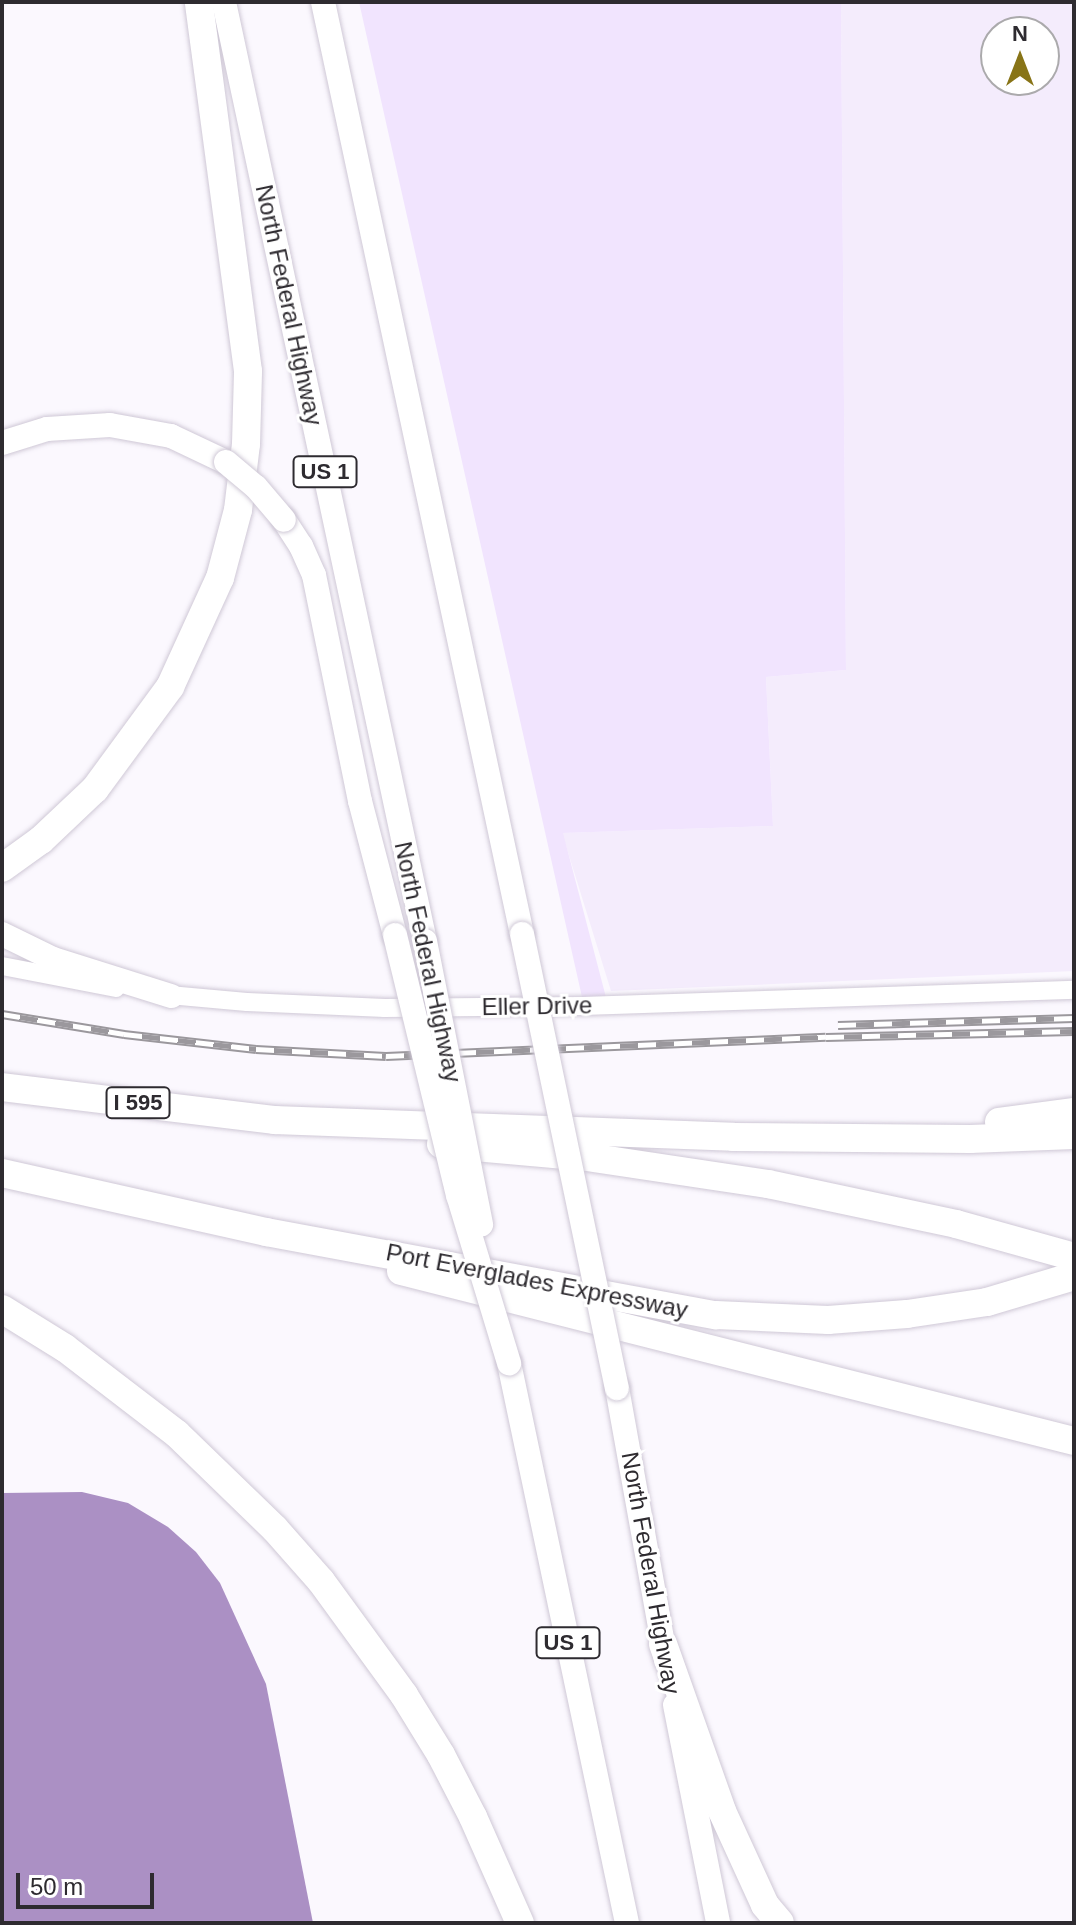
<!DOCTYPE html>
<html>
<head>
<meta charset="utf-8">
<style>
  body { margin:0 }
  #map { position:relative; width:1076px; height:1925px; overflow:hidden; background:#fbf8fe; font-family:Helvetica,sans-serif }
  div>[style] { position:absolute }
  .built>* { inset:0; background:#f4ecfc }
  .green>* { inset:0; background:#f1e4fe }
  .water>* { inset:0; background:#ab90c4 }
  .roads { filter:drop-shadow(0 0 2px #cfc8d6) drop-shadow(0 0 2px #cfc8d6) }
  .minor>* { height:18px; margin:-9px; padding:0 9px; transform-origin:9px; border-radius:9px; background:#fff }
  .major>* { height:24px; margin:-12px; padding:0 12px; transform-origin:12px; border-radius:12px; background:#fff }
  .highway>* { height:28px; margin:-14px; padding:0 14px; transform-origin:14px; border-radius:14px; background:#fff }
  .rail>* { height:9px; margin-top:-4.5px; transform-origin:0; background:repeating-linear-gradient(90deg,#fff 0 18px,#9b989d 0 36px); box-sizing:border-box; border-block:2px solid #9b989d }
  .bridges { filter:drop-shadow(0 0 2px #cfc8d6) drop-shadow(0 0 2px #cfc8d6) }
  .major-bridge>* { height:24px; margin:-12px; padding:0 12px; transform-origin:12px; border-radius:12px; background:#fff }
  span { translate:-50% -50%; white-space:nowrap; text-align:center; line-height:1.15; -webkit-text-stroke:6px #fff; paint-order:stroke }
  .shield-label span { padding:2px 6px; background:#fff; border:2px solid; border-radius:6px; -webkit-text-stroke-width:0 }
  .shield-label { font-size:22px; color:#2e2b30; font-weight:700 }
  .street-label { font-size:24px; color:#2e2b30 }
  .frame { position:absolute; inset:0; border:4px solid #2e2b30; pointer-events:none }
  .north { position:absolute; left:980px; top:16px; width:80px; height:80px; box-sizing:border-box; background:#fff; border:2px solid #abaaac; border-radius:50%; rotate:0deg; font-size:22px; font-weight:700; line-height:32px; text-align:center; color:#2e2b30 }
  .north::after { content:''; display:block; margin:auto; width:28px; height:36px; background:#887417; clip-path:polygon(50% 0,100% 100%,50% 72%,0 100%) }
  .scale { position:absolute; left:16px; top:1873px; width:138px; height:36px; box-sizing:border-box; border:4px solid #2e2b30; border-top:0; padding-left:10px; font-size:24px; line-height:28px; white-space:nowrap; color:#2e2b30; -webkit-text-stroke:6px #fff; paint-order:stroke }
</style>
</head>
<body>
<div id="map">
  <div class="built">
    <i style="clip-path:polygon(evenodd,841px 2px,1074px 2px,1074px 971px,611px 991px,562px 833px,773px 826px,766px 677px,846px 670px,841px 2px,996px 32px,1044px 32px,1044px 80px,996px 80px,996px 32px)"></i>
  </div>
  <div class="green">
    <i style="clip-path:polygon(359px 2px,841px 2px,846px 670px,766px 677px,773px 826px,563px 833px,608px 1005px,584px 1006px)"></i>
  </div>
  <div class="water">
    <i style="clip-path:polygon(82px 1492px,128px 1503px,168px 1527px,196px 1552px,220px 1583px,266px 1684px,313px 1923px,2px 1923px,2px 1493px)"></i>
  </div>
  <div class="roads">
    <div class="minor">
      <i style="left:2px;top:966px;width:116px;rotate:10.9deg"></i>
      <i style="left:158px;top:994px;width:89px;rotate:5.1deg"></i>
      <i style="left:247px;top:1002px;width:138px;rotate:2.5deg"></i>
      <i style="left:385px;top:1008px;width:199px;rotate:-0.6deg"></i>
      <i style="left:584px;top:1006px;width:490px;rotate:-1.9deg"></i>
    </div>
    <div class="major">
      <i style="left:224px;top:2px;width:960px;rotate:77.92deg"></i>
      <i style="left:323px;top:2px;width:953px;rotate:77.95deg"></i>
      <i style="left:2px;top:443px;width:47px;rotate:-17.3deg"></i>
      <i style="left:47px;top:429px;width:63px;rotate:-3.6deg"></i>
      <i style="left:110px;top:425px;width:62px;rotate:10.2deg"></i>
      <i style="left:171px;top:436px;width:61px;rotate:25.3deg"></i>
      <i style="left:284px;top:520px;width:31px;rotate:57deg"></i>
      <i style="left:301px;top:546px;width:32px;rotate:66deg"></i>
      <i style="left:314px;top:575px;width:231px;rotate:78.5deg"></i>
      <i style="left:360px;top:801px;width:138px;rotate:75.4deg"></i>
      <i style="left:2px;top:934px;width:57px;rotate:26.1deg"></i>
      <i style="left:53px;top:959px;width:124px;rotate:17.4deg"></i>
      <i style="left:509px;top:1363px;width:572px;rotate:78.1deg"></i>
      <i style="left:617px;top:1388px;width:277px;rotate:79.8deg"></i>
      <i style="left:675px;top:1705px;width:222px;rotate:78.8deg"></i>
    </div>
    <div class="highway">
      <i style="left:2px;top:868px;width:48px;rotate:-35.7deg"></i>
      <i style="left:41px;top:840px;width:74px;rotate:-43.4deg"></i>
      <i style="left:95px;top:789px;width:127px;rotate:-53.7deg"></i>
      <i style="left:170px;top:687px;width:120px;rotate:-65.4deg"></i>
      <i style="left:220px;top:578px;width:70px;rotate:-75.2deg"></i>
      <i style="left:238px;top:510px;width:66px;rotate:-83.1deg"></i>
      <i style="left:246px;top:444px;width:73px;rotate:-88.4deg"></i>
      <i style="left:248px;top:371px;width:372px;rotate:-97.6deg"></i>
      <i style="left:2px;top:1087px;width:274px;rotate:6.9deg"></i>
      <i style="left:274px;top:1120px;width:459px;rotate:2.1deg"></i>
      <i style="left:733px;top:1137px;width:237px;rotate:0.5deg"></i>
      <i style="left:970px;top:1139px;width:104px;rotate:-2.2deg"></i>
      <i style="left:999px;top:1122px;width:76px;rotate:-7.6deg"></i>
      <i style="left:441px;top:1144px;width:147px;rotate:5.1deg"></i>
      <i style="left:587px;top:1157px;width:183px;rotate:8.5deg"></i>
      <i style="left:768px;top:1184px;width:192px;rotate:12deg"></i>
      <i style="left:956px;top:1224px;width:123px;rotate:15.6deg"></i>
      <i style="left:2px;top:1173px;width:271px;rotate:12.6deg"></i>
      <i style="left:266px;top:1232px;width:458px;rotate:10.5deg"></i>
      <i style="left:716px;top:1315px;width:112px;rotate:2.6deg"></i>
      <i style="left:828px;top:1320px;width:79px;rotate:-4.3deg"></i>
      <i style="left:907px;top:1314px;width:81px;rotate:-8.5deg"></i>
      <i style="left:987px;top:1302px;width:91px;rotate:-16.6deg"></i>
      <i style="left:401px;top:1271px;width:694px;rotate:14.18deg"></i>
      <i style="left:2px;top:1309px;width:74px;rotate:31.8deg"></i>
      <i style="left:65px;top:1348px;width:141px;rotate:37.5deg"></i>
      <i style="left:177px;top:1434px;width:136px;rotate:44.1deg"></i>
      <i style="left:275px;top:1529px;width:69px;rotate:48.5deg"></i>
      <i style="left:321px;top:1581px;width:141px;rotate:53.9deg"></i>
      <i style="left:404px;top:1695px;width:70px;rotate:58.3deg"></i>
      <i style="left:441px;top:1755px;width:70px;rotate:62.7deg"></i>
      <i style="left:473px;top:1817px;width:116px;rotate:66.1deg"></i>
      <i style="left:663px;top:1644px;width:177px;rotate:70.5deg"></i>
      <i style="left:722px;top:1811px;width:103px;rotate:65.4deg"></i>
      <i style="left:765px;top:1905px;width:23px;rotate:50deg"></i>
    </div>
  </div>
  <div class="rail">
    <i style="left:2px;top:1014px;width:124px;rotate:9.3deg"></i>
    <i style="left:124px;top:1034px;width:133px;rotate:6.5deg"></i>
    <i style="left:256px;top:1049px;width:130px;rotate:3.1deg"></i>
    <i style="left:386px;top:1056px;width:440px;rotate:-2.5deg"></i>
    <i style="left:826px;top:1037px;width:248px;rotate:-1.4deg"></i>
    <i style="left:838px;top:1025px;width:236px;rotate:-1.7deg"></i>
  </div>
  <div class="bridges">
    <div class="major-bridge">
      <i style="left:226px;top:462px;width:39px;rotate:40deg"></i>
      <i style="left:256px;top:487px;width:43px;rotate:49.7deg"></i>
      <i style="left:522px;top:934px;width:464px;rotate:78.2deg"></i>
      <i style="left:395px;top:935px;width:268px;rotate:76.4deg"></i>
      <i style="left:458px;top:1195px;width:176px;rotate:73.1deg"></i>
      <i style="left:425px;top:941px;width:289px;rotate:78.8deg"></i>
    </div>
  </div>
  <div class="shield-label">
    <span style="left:325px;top:472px">US 1</span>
    <span style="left:138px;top:1103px">I 595</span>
    <span style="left:568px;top:1643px">US 1</span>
  </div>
  <div class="street-label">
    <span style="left:289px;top:305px;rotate:78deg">North Federal Highway</span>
    <span style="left:428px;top:962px;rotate:78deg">North Federal Highway</span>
    <span style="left:537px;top:1006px;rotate:-1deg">Eller Drive</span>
    <span style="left:537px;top:1281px;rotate:11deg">Port Everglades Expressway</span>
    <span style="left:651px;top:1573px;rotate:80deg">North Federal Highway</span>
  </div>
  <div class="frame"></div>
  <div class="north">N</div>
  <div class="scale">50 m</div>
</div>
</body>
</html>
